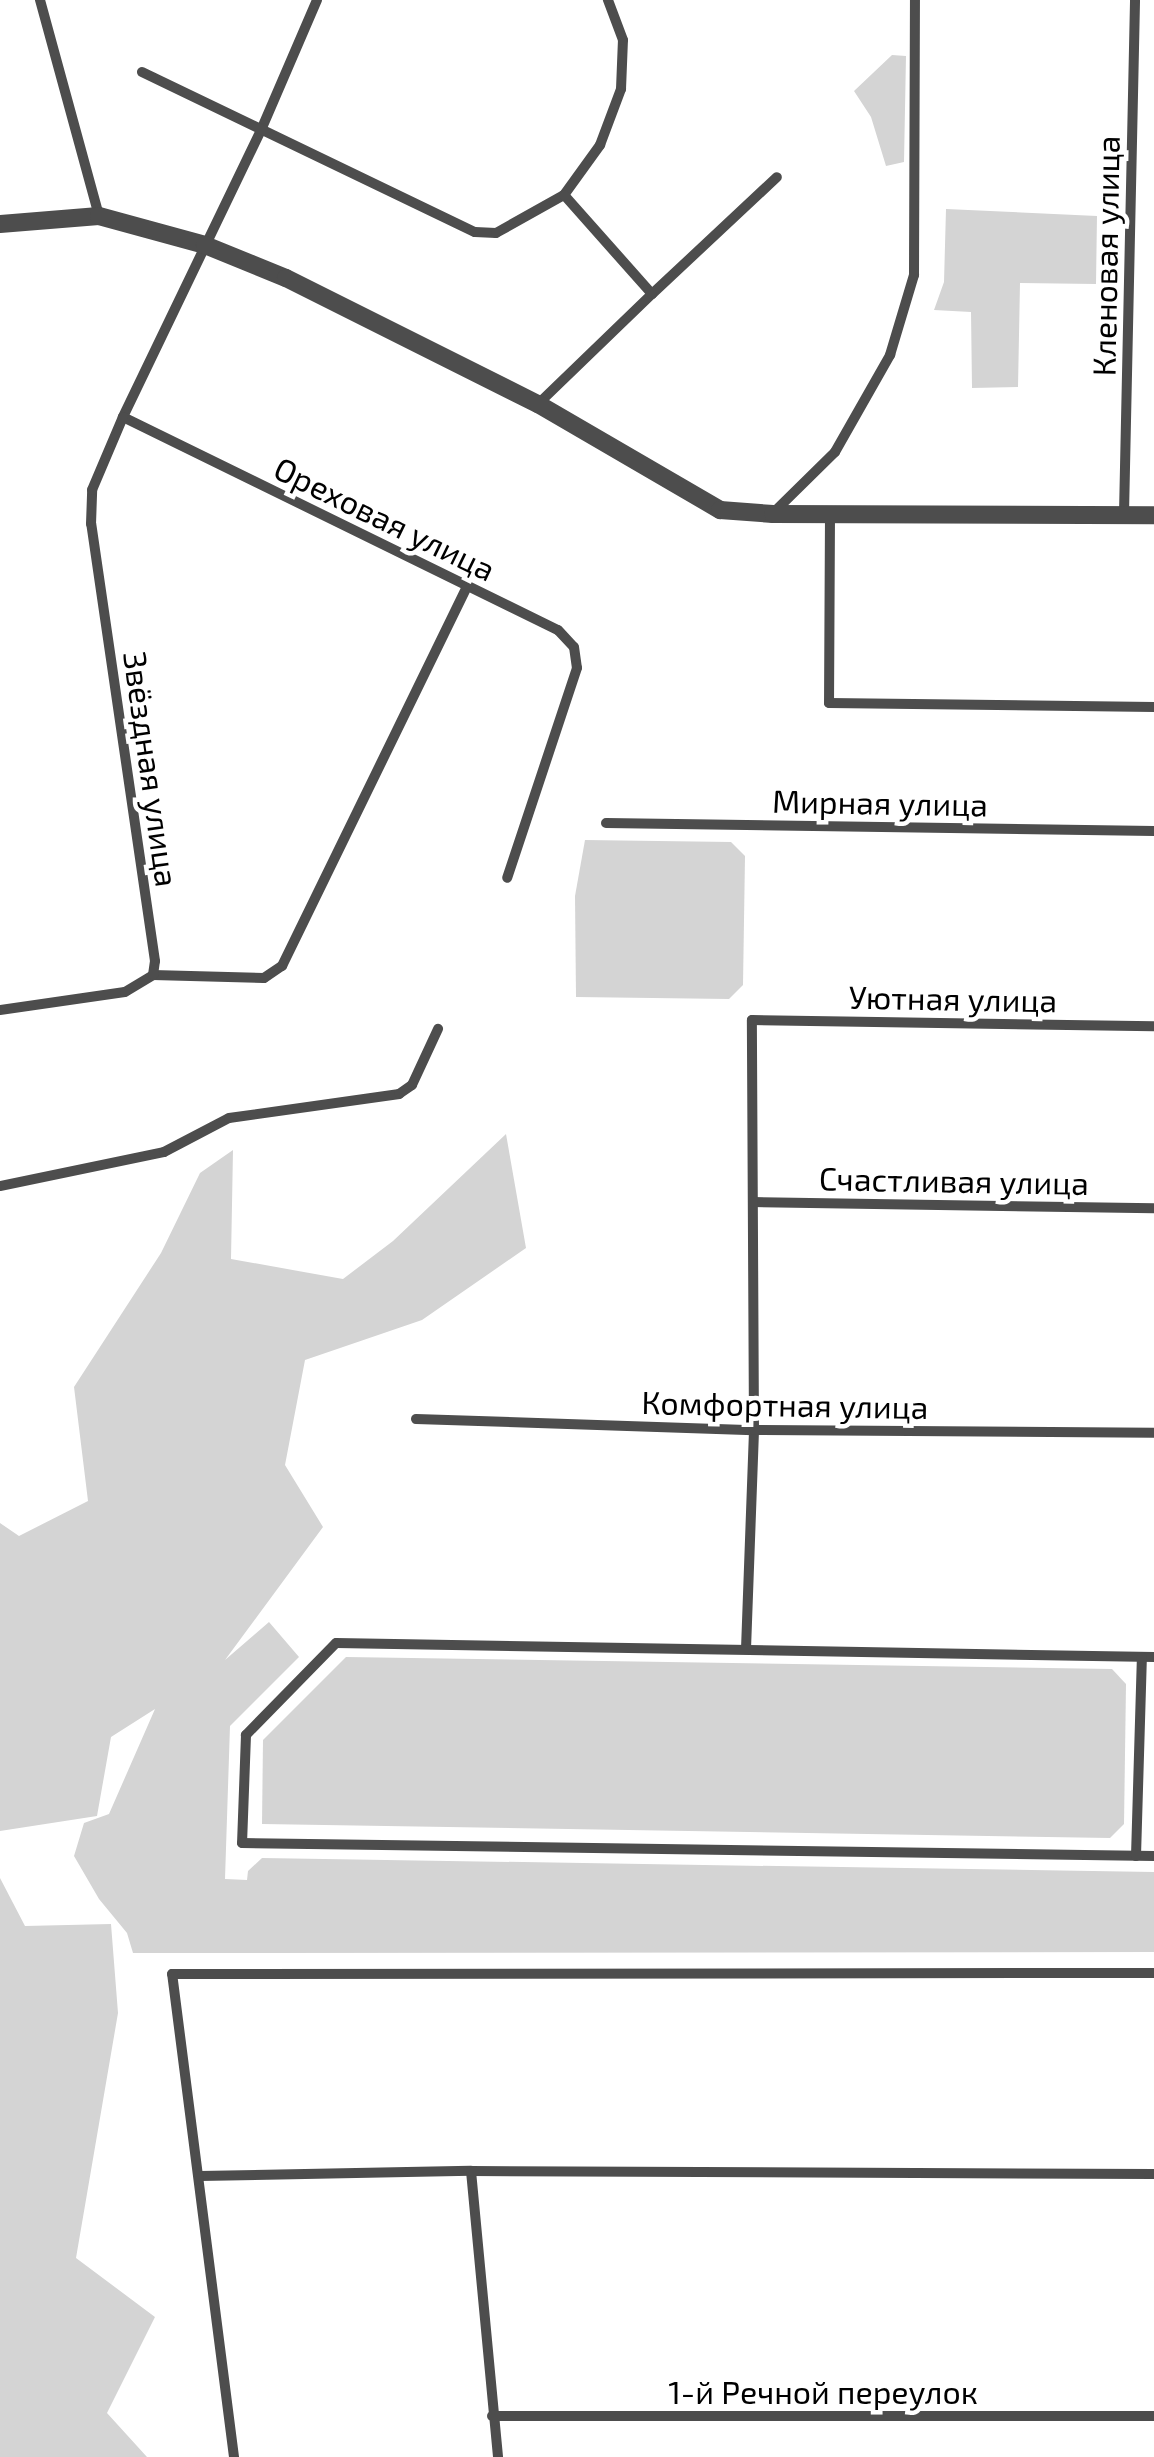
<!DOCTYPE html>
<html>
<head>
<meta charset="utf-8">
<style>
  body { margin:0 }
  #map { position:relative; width:1154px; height:2457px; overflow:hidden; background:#fff; font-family:"Exo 2",sans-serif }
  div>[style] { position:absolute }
  .green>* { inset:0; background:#d4d4d4 }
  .minor>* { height:10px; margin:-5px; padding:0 5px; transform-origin:5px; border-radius:5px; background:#4d4d4d }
  .tertiary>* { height:18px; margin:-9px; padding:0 9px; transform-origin:9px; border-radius:9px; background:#4d4d4d }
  span { translate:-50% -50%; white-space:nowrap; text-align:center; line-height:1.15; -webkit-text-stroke:9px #fff; paint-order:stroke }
  .street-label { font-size:32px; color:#000 }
</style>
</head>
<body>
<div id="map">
  <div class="green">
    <i style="clip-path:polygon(892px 55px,906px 56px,904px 162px,886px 166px,871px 117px,854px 91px)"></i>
    <i style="clip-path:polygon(946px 209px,1097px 216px,1096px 284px,1020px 283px,1018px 387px,972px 388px,971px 312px,934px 310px,944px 282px)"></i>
    <i style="clip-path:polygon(585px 840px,731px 842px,745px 856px,743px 985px,729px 999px,576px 997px,575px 896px)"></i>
    <i style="clip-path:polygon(506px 1134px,526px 1248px,422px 1320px,305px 1360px,285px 1465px,323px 1527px,225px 1660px,269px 1622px,299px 1657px,230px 1726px,225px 1879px,247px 1880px,248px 1871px,262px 1858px,1154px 1872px,1154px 1952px,133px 1953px,127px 1933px,99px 1899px,74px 1856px,84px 1823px,109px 1814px,155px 1709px,111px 1737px,97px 1816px,0 1831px,0 1523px,19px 1536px,88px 1501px,74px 1387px,161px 1253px,200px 1173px,233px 1150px,231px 1259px,343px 1279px,393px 1241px)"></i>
    <i style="clip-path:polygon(346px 1657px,1112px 1669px,1126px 1684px,1124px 1824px,1110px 1838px,262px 1824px,263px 1740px)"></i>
    <i style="clip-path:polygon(0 1878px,25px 1926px,111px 1924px,118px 2013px,76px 2258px,155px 2317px,107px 2413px,147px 2457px,0 2457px)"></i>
  </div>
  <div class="minor">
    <i style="left:40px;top:0;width:224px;rotate:74.7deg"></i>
    <i style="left:317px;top:0;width:139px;rotate:113.3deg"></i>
    <i style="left:262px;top:128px;width:321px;rotate:115.7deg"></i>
    <i style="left:123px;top:417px;width:484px;rotate:26.1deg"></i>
    <i style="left:558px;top:630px;width:23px;rotate:47deg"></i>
    <i style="left:574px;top:647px;width:21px;rotate:82deg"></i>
    <i style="left:577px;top:668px;width:221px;rotate:108.4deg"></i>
    <i style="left:142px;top:72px;width:369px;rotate:25.7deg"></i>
    <i style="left:475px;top:232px;width:21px;rotate:3deg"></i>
    <i style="left:496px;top:233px;width:78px;rotate:-29.2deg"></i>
    <i style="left:564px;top:195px;width:62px;rotate:-54.2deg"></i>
    <i style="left:600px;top:145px;width:60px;rotate:-69.4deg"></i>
    <i style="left:621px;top:89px;width:49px;rotate:-87.7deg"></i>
    <i style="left:623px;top:40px;width:43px;rotate:-110.6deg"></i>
    <i style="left:652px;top:294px;width:171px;rotate:-43.1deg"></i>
    <i style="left:538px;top:404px;width:158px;rotate:-44deg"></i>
    <i style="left:652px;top:294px;width:132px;rotate:-131.6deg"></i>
    <i style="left:773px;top:513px;width:87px;rotate:-44.5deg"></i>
    <i style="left:835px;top:452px;width:112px;rotate:-60.4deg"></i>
    <i style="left:890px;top:355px;width:84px;rotate:-73.3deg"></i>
    <i style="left:914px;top:275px;width:275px;rotate:-89.8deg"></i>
    <i style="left:1124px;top:514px;width:514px;rotate:-88.77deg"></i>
    <i style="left:830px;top:515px;width:188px;rotate:90.3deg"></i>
    <i style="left:829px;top:703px;width:325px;rotate:0.7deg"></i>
    <i style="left:606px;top:823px;width:548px;rotate:0.84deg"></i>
    <i style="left:153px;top:975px;width:111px;rotate:1.5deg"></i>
    <i style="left:264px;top:978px;width:22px;rotate:-34deg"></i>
    <i style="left:282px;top:966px;width:423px;rotate:-64deg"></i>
    <i style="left:0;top:1010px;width:126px;rotate:-8.2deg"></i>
    <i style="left:125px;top:992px;width:33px;rotate:-31deg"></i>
    <i style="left:153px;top:975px;width:14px;rotate:-82deg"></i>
    <i style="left:155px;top:961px;width:442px;rotate:-98.3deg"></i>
    <i style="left:91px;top:524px;width:34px;rotate:-88deg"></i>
    <i style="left:92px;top:490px;width:79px;rotate:-67deg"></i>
    <i style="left:0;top:1186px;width:167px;rotate:-11.7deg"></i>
    <i style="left:164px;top:1152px;width:73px;rotate:-27.6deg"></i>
    <i style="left:229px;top:1118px;width:172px;rotate:-8deg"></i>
    <i style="left:399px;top:1094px;width:16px;rotate:-35deg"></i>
    <i style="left:412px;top:1085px;width:62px;rotate:-65.1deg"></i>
    <i style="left:753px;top:1202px;width:401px;rotate:0.9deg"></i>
    <i style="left:416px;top:1419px;width:338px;rotate:1.9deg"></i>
    <i style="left:754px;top:1430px;width:400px;rotate:0.4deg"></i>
    <i style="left:746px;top:1649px;width:219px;rotate:-87.9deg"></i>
    <i style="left:754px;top:1430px;width:410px;rotate:-90.3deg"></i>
    <i style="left:752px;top:1020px;width:402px;rotate:0.9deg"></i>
    <i style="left:1154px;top:1657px;width:818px;rotate:-179.02deg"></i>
    <i style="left:336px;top:1643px;width:129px;rotate:134.4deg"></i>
    <i style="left:246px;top:1735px;width:108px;rotate:92.1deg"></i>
    <i style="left:242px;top:1843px;width:912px;rotate:0.82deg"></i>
    <i style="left:1136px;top:1856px;width:199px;rotate:-88.3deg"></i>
    <i style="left:471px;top:2171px;width:287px;rotate:84.6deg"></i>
    <i style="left:200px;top:2176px;width:271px;rotate:-1.1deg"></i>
    <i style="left:471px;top:2171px;width:683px;rotate:0.25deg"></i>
    <i style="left:492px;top:2416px;width:662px"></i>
    <i style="left:234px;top:2457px;width:487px;rotate:-97.3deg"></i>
    <i style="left:172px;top:1974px;width:982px;rotate:-0.06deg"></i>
  </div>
  <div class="tertiary">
    <i style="left:0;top:224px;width:99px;rotate:-4.6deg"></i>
    <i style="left:99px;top:216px;width:110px;rotate:15.3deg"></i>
    <i style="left:205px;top:245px;width:87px;rotate:22.2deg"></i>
    <i style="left:286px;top:278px;width:282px;rotate:26.6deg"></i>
    <i style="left:538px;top:404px;width:211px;rotate:30.2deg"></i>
    <i style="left:720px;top:510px;width:53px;rotate:4.3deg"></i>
    <i style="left:773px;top:514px;width:381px;rotate:0.2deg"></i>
  </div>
  <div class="street-label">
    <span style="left:1105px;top:256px;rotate:-89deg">Кленовая улица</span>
    <span style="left:385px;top:518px;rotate:26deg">Ореховая улица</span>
    <span style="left:152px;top:769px;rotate:82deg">Звёздная улица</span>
    <span style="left:880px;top:802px;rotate:1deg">Мирная улица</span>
    <span style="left:953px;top:998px;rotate:1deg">Уютная улица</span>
    <span style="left:954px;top:1180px;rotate:1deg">Счастливая улица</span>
    <span style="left:785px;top:1404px;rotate:1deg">Комфортная улица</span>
    <span style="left:823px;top:2391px">1-й Речной переулок</span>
  </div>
</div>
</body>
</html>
